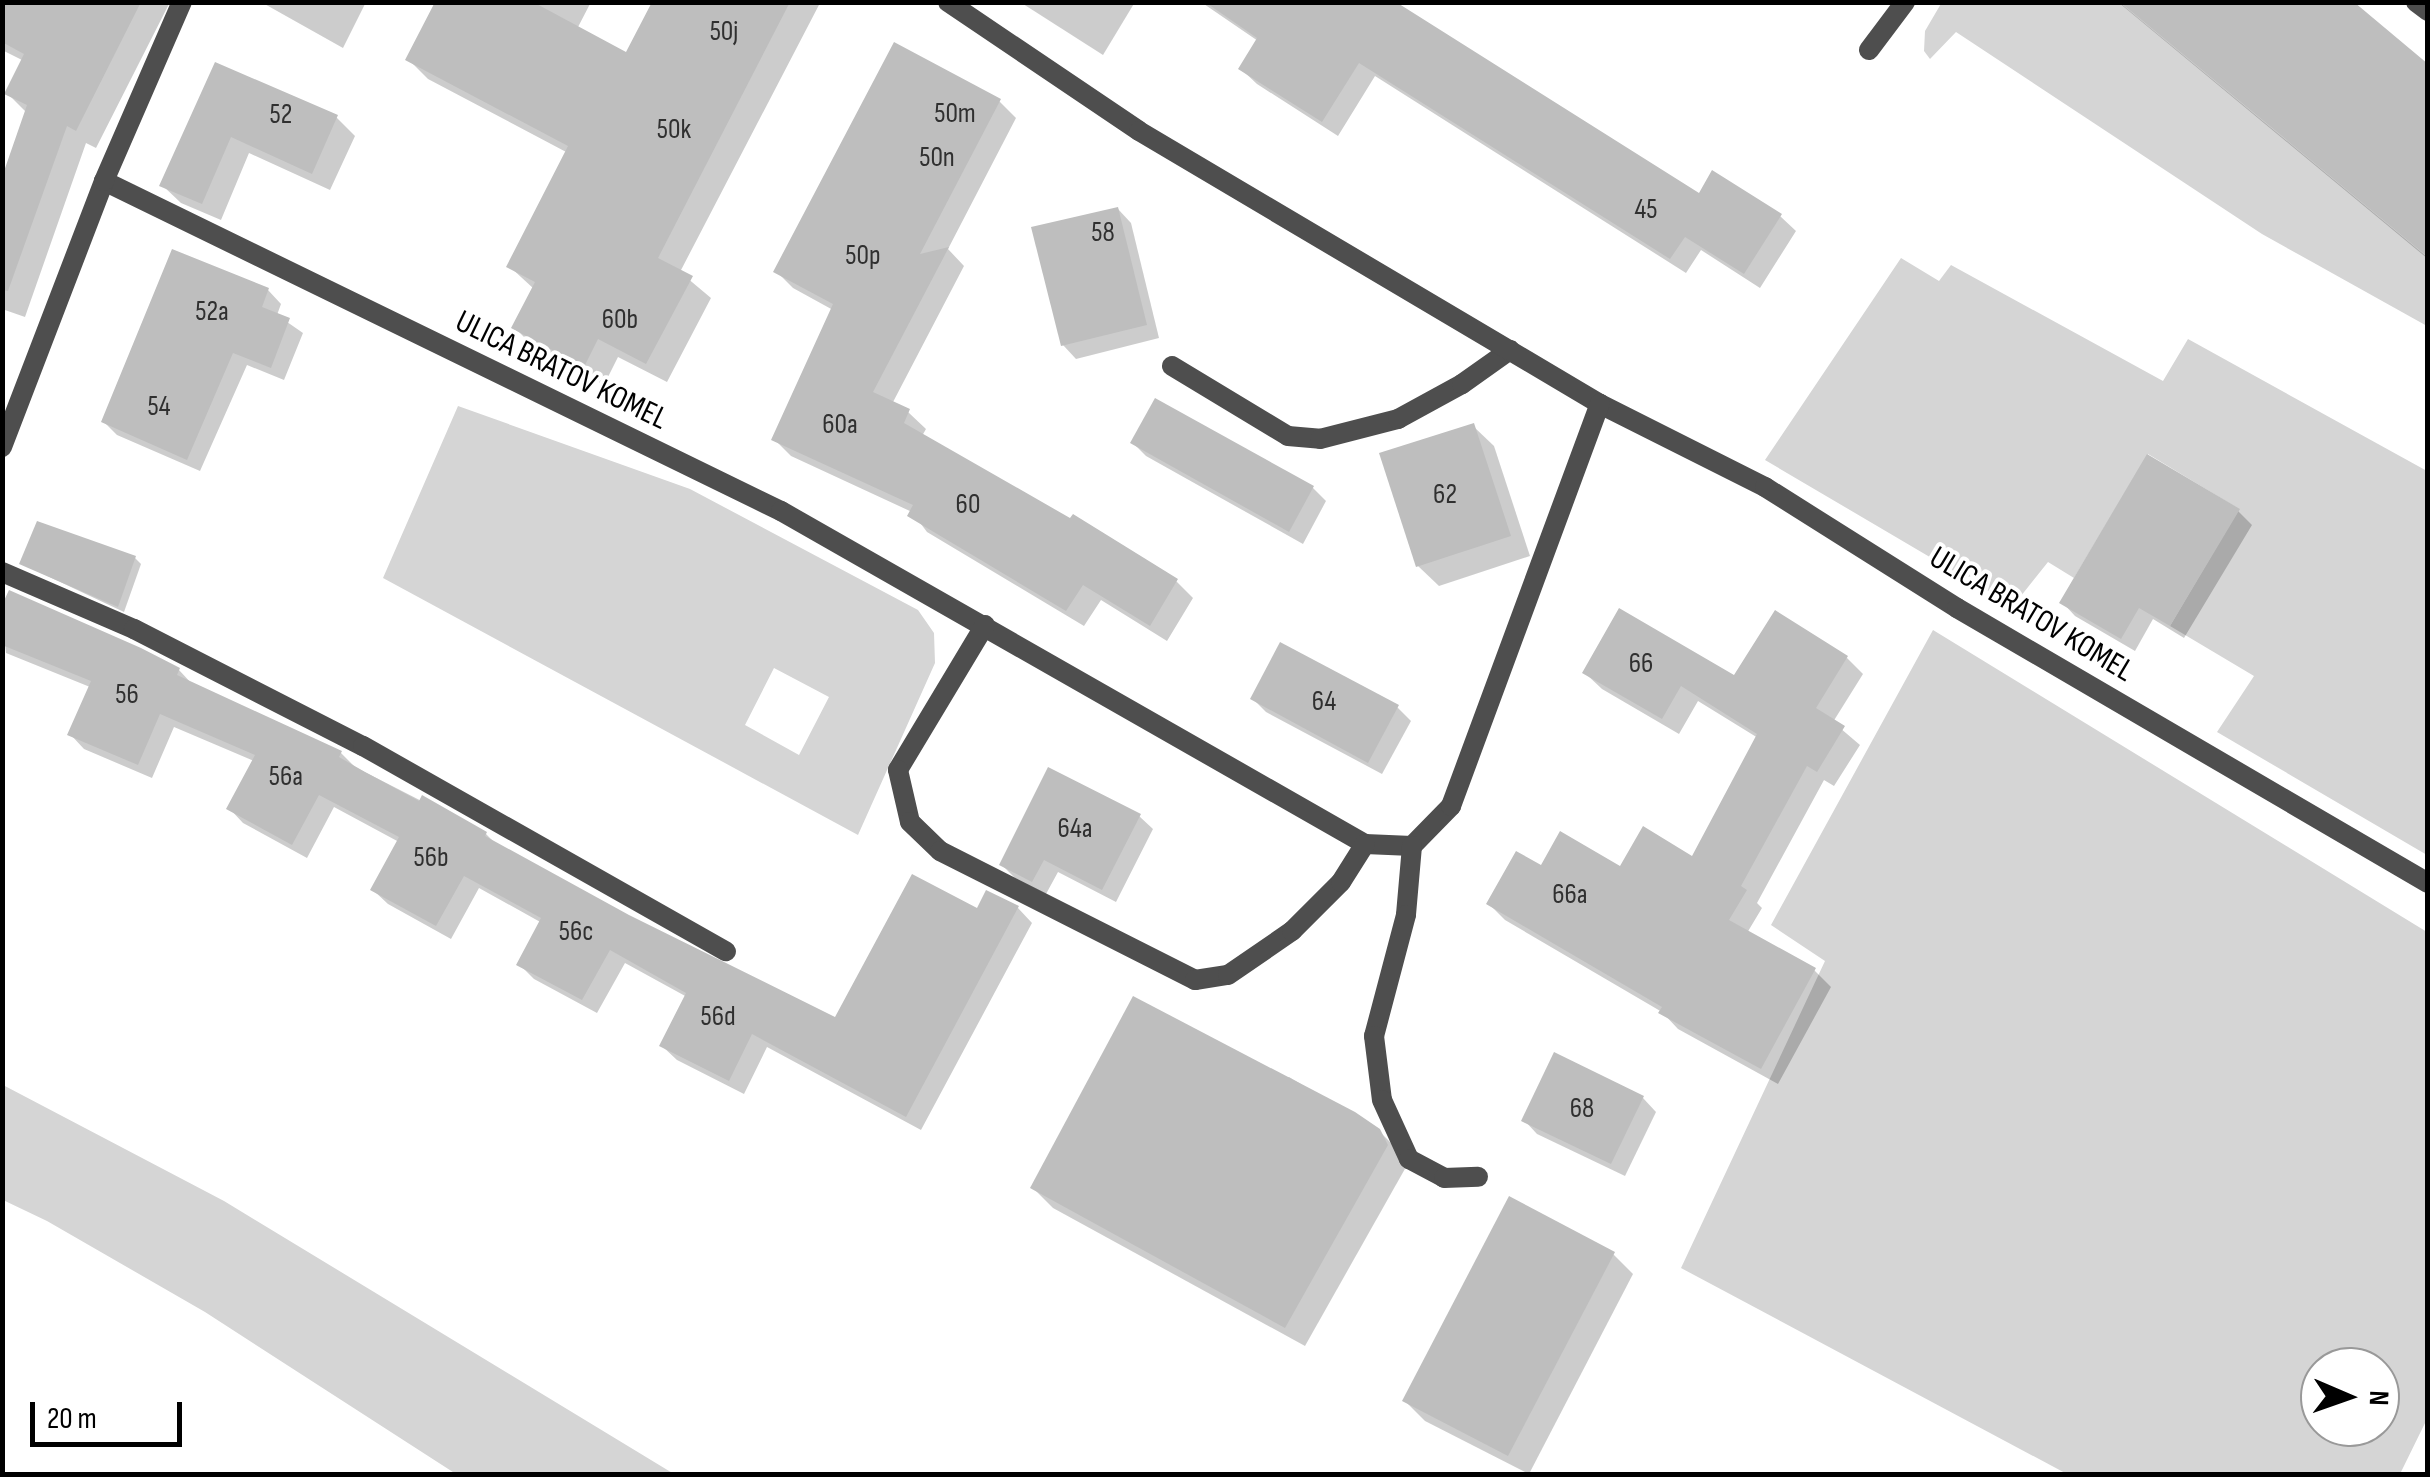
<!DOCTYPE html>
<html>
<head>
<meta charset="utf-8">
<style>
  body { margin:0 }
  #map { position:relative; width:2430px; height:1477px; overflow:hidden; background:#fff; font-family:"Sofia Sans Condensed",sans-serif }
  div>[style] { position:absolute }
  .green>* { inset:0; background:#d5d5d5 }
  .shadow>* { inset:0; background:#0003 }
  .building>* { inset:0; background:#bebebe }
  .lane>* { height:20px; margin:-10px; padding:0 10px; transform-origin:10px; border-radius:10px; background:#4e4e4e }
  .street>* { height:20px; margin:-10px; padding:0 10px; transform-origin:10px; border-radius:10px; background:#4e4e4e }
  span { translate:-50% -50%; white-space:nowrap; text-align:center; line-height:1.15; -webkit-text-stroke:8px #fff; paint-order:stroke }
  .number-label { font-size:28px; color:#303030 }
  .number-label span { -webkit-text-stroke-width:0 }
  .street-label { font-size:32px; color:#000 }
  .frame { position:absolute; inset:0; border:5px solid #000; pointer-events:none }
  .north { position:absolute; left:2300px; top:1347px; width:100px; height:100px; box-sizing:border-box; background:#fff; border:2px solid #999; border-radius:50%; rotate:92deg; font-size:28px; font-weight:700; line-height:40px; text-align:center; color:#000 }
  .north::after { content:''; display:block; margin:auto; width:35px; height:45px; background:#000; clip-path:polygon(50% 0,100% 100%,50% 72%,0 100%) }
  .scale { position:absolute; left:30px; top:1402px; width:152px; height:45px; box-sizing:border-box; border:5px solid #000; border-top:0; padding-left:12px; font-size:30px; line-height:35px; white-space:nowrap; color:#000; -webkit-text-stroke:8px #fff; paint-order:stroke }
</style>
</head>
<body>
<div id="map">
  <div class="green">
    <i style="clip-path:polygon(1942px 2px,2120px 3px,2427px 257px,2427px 326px,2262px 234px,1956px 32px,1930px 59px,1924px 51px,1925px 31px)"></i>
    <i style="clip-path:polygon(1901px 258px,1939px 281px,1951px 265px,2163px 381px,2188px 339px,2427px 471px,2427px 855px,2217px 732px,2254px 676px,2170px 626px,2239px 509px,2148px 454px,2074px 578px,2048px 562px,2013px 606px,1765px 460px)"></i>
    <i style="clip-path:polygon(evenodd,458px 406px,690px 489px,918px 610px,934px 633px,935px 663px,858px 835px,383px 578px,458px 406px,774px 668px,829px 697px,799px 755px,745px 725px,774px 668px)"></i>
    <i style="clip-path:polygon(evenodd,1933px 630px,2427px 932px,2427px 1419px,2400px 1474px,2067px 1474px,1681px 1268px,1825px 961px,1771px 925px,1933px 630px,2380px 1367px,2380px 1427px,2320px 1427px,2320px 1367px,2380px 1367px)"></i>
    <i style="clip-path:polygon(3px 1085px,224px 1201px,674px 1474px,456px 1474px,205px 1312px,47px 1221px,3px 1200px)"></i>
  </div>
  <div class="shadow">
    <i style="clip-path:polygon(2px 2px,170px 2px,96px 148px,86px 143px,25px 317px,2px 309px,2px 185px,27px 113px,7px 93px,24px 61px,2px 50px)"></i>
    <i style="clip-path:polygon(261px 2px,366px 2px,343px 48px)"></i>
    <i style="clip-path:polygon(438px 2px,591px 2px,577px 29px,627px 55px,655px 2px,820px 3px,680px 272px,711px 298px,667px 382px,618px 357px,604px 385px,534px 347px,514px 327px,534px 289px,509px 266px,568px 153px,428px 79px,408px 59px)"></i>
    <i style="clip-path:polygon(1020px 2px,1135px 2px,1103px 55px)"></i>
    <i style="clip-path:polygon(1201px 2px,1391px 2px,1700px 197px,1780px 216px,1796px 231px,1760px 288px,1701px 250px,1686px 273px,1375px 76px,1338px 136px,1257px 84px,1241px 69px,1258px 41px)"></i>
    <i style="clip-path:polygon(2118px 2px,2350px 2px,2428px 67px,2428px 259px)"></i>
    <i style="clip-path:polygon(216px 66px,336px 117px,355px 136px,330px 190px,249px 153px,221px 220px,181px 203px,162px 185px)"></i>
    <i style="clip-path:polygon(999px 101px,1016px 118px,948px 249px,964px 266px,892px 404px,908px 412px,926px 429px,922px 436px,1176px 581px,1193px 598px,1167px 641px,1101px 600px,1084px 626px,927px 532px,912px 512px,791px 456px,774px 439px,833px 310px,793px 288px,776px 271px)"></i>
    <i style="clip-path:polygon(1118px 209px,1131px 223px,1159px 338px,1076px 359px,1063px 345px)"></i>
    <i style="clip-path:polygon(268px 290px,281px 304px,277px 315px,303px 333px,284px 380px,247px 365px,200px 471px,117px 435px,104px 422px)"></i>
    <i style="clip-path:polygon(1473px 426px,1494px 446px,1530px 556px,1439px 586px,1418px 566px)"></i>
    <i style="clip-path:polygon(1133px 443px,1313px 488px,1326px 501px,1303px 544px,1146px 456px)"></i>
    <i style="clip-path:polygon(2238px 511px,2252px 525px,2184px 638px,2153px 619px,2135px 651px,2075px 616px,2062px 602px)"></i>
    <i style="clip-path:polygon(135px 558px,141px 564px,124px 612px,22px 564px)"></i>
    <i style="clip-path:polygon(2px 612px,179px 670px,193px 685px,341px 753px,355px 767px,486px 834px,497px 845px,628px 917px,836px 1021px,978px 912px,1018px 908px,1032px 923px,921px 1130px,767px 1047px,744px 1094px,677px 1060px,662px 1046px,687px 997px,625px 963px,597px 1013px,534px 979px,519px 964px,542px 923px,479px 888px,451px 939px,388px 904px,373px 890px,399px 842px,334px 807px,307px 858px,243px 823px,229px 808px,254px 761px,174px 727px,152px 778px,84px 749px,70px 734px,90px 687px,6px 653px)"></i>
    <i style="clip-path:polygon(1847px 658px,1863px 674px,1833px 722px,1860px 745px,1834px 786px,1824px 780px,1757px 903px,1762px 908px,1747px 933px,1814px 970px,1831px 987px,1778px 1084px,1678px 1029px,1662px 1012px,1505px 920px,1489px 904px,1542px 868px,1620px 869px,1693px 859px,1758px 738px,1698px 701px,1679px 734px,1602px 689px,1585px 673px,1735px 678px)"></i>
    <i style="clip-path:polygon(1253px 699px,1397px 707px,1411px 721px,1382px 774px,1266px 712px)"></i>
    <i style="clip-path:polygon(1139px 816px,1153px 829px,1116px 902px,1058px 872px,1046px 894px,1015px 878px,1002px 865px)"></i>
    <i style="clip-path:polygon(1289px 1077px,1379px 1131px,1400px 1152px,1406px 1167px,1305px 1346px,1053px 1208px,1033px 1188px)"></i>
    <i style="clip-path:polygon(1643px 1098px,1656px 1112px,1625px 1176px,1537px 1134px,1524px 1120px)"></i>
    <i style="clip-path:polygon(1613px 1254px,1633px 1274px,1529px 1474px,1425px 1421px,1405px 1401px)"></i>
  </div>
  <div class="building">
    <i style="clip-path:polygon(2px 2px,141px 2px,76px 131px,67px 126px,8px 291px,2px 290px,2px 177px,27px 105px,4px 94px,24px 54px,2px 42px)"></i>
    <i style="clip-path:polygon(435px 2px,533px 2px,626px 52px,652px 2px,790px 2px,658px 258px,693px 276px,646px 364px,598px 339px,584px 367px,511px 328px,535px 282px,506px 267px,568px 146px,405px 60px)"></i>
    <i style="clip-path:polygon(1205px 2px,1396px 2px,1699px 193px,1712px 170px,1782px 214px,1744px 274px,1685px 237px,1670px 259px,1359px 63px,1322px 122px,1238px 69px,1257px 38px)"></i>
    <i style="clip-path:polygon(2120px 2px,2354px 2px,2428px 64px,2428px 257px)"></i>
    <i style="clip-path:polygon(894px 42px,1001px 99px,920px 254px,949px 247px,873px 392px,910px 409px,904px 423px,1070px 518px,1073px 514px,1178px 579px,1150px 626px,1083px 585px,1066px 611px,907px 516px,913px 505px,771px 440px,833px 304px,773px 272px)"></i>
    <i style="clip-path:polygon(215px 62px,338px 115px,312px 174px,231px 137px,202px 204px,159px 186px)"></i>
    <i style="clip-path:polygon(1118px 207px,1147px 325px,1061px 346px,1031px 227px)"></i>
    <i style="clip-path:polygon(172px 249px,269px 288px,262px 307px,290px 318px,271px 368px,233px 353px,187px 460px,101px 422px)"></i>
    <i style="clip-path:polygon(1155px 398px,1314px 486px,1289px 532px,1130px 443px)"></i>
    <i style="clip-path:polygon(1474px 423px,1511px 536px,1416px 567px,1379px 453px)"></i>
    <i style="clip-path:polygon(2147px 454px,2240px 509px,2170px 626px,2139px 608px,2121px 639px,2059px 603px)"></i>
    <i style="clip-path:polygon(37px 521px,136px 556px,118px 607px,19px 564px)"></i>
    <i style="clip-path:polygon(9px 590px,141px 648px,180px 668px,177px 675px,342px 751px,339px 757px,365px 772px,419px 801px,422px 795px,487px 832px,485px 836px,629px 915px,835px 1017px,912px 874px,977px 908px,986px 890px,1019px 906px,906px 1117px,752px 1034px,729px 1081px,659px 1046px,686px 993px,610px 950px,582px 1000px,516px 965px,541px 918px,464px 876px,436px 926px,370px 890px,399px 837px,319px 795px,292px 845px,226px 809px,255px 755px,160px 714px,138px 765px,67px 735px,91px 681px,2px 645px,2px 605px)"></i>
    <i style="clip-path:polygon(1619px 608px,1734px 675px,1775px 610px,1848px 656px,1816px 708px,1845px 726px,1817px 772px,1807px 766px,1741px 886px,1747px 890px,1729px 920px,1816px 968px,1761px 1069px,1658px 1013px,1662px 1007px,1486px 904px,1516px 851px,1541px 865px,1560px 831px,1620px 866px,1643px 826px,1692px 856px,1757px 734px,1681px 686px,1662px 719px,1582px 673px)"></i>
    <i style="clip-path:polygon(1280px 642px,1399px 705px,1368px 763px,1250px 699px)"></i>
    <i style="clip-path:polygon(1048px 767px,1141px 814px,1102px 890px,1044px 860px,1032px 882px,999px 865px)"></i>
    <i style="clip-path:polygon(1133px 996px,1355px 1112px,1380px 1129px,1388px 1145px,1285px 1328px,1030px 1188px)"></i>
    <i style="clip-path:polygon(1554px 1052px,1644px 1096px,1611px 1164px,1521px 1121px)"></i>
    <i style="clip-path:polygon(1509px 1196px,1615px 1252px,1508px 1456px,1402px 1401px)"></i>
  </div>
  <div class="lane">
    <i style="left:2416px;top:2px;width:15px;rotate:37deg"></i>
    <i style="left:1869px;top:50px;width:60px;rotate:-53.1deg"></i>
    <i style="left:1172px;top:366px;width:135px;rotate:31.1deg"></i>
    <i style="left:1288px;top:436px;width:32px;rotate:5deg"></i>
    <i style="left:1320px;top:439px;width:81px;rotate:-14.4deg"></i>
    <i style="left:1398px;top:419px;width:73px;rotate:-28.7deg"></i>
    <i style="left:1462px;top:384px;width:59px;rotate:-35.3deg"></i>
  </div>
  <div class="street">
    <i style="left:948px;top:2px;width:230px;rotate:34deg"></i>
    <i style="left:1139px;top:131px;width:536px;rotate:30.63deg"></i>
    <i style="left:1600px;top:404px;width:185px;rotate:26.7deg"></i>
    <i style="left:1765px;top:487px;width:227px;rotate:32.2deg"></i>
    <i style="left:1957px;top:608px;width:545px;rotate:30.28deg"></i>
    <i style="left:104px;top:181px;width:753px;rotate:25.99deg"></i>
    <i style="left:781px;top:511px;width:672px;rotate:29.69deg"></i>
    <i style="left:1365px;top:844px;width:47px;rotate:2.4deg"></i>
    <i style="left:1412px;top:846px;width:56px;rotate:-45.7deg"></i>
    <i style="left:1451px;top:806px;width:429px;rotate:-69.7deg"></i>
    <i style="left:2px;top:447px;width:285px;rotate:-69deg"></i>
    <i style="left:104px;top:181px;width:195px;rotate:-66.5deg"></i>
    <i style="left:2px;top:572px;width:144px;rotate:23.4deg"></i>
    <i style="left:134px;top:629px;width:257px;rotate:27.1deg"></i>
    <i style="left:363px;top:746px;width:417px;rotate:29.5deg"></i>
    <i style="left:985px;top:625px;width:169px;rotate:121deg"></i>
    <i style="left:898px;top:770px;width:53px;rotate:77deg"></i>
    <i style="left:910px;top:822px;width:42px;rotate:44deg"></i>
    <i style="left:940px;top:851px;width:286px;rotate:26.8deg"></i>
    <i style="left:1195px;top:980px;width:33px;rotate:-9deg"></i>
    <i style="left:1228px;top:975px;width:78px;rotate:-34.5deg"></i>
    <i style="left:1292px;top:931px;width:69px;rotate:-45deg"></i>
    <i style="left:1341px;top:882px;width:45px;rotate:-57.7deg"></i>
    <i style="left:1412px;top:846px;width:69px;rotate:95deg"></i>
    <i style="left:1406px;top:915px;width:125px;rotate:104.8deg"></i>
    <i style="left:1374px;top:1036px;width:64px;rotate:82.9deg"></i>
    <i style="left:1382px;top:1100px;width:65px;rotate:65.4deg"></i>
    <i style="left:1409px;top:1159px;width:40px;rotate:28deg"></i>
    <i style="left:1444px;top:1178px;width:34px;rotate:-2deg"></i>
  </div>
  <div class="number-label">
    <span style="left:724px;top:32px">50j</span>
    <span style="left:955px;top:114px">50m</span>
    <span style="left:281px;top:115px">52</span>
    <span style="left:674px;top:130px">50k</span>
    <span style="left:937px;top:158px">50n</span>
    <span style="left:1646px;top:210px">45</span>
    <span style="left:1103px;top:233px">58</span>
    <span style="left:863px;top:256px">50p</span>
    <span style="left:212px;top:312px">52a</span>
    <span style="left:620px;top:320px">60b</span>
    <span style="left:159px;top:407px">54</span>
    <span style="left:840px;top:425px">60a</span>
    <span style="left:1445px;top:495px">62</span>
    <span style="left:968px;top:505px">60</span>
    <span style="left:1641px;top:664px">66</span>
    <span style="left:127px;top:695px">56</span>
    <span style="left:1324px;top:702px">64</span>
    <span style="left:286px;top:777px">56a</span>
    <span style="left:1075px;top:829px">64a</span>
    <span style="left:431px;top:858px">56b</span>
    <span style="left:1570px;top:895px">66a</span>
    <span style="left:576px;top:932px">56c</span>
    <span style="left:718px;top:1017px">56d</span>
    <span style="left:1582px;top:1109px">68</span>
  </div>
  <div class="street-label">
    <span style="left:561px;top:371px;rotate:26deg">ULICA BRATOV KOMEL</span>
    <span style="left:2031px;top:615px;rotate:31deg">ULICA BRATOV KOMEL</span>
  </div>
  <div class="frame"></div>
  <div class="north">N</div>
  <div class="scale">20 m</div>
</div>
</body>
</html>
